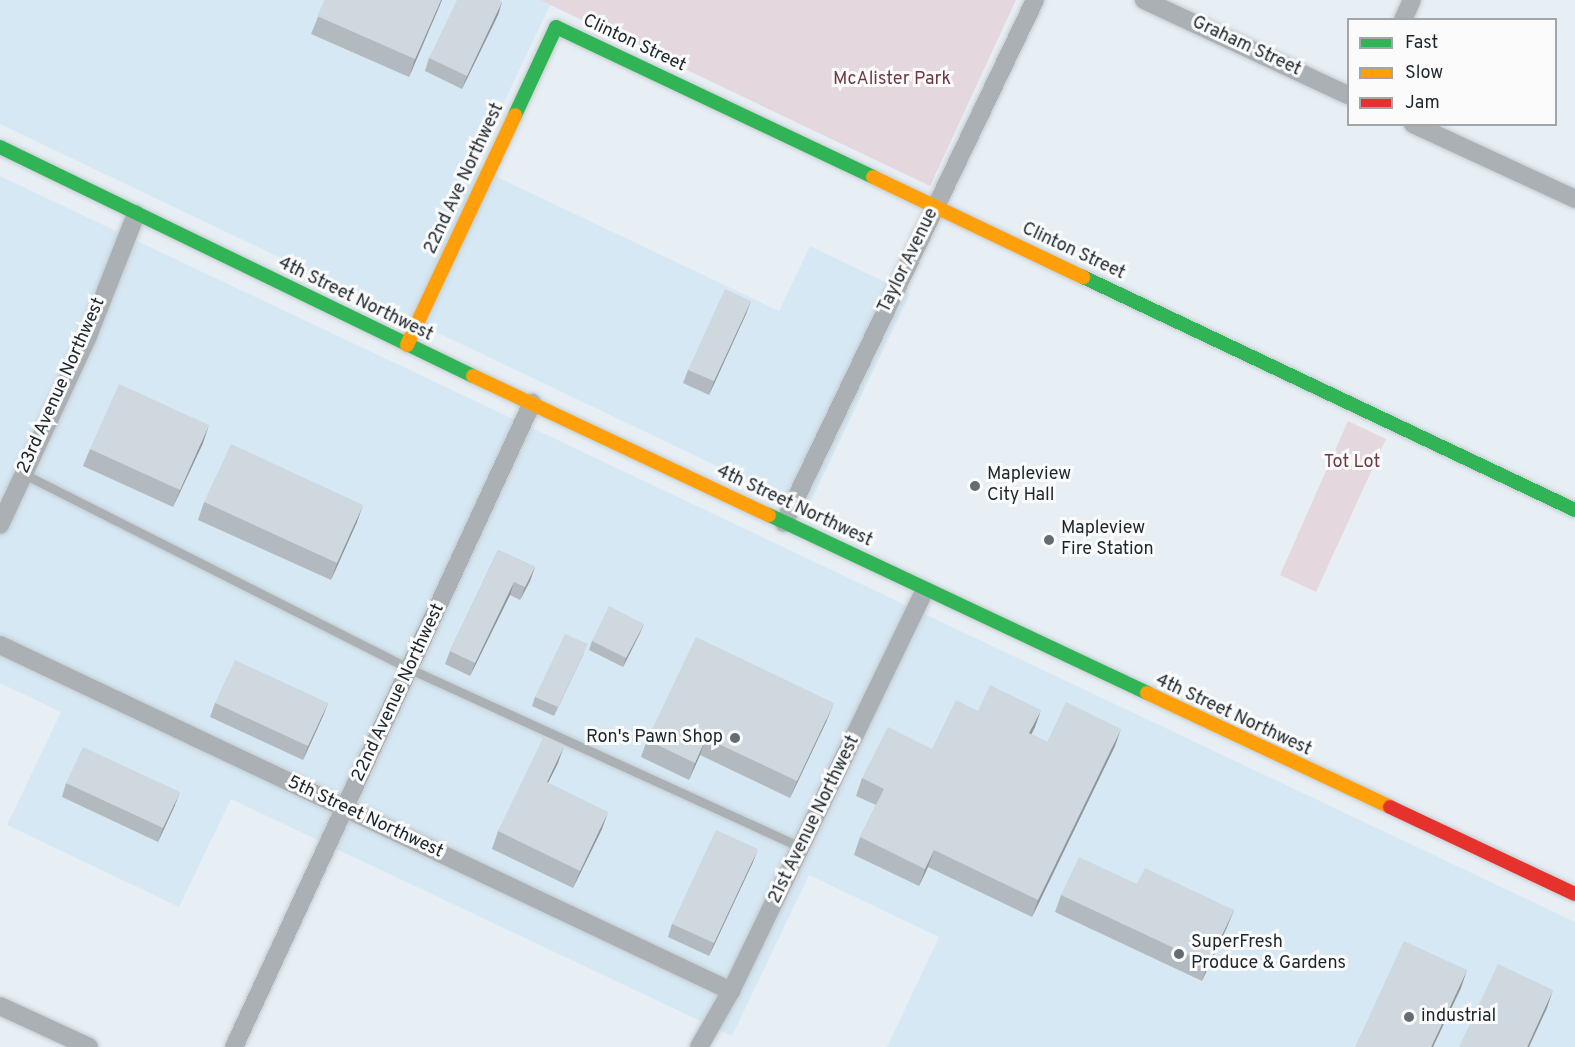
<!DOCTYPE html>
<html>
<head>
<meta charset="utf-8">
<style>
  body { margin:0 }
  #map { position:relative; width:1575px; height:1047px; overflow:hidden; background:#e7eff5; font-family:Overpass,sans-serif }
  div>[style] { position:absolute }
  .built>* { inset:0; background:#d6e8f4 }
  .green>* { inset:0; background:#e4d8de }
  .roads { filter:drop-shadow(0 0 2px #c3cbd0) drop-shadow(0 0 2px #c3cbd0) }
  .lane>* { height:9px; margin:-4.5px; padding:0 4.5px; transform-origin:4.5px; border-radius:4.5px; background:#abb0b4 }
  .street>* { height:18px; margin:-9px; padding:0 9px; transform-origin:9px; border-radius:9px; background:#abb0b4 }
  .fast>* { height:14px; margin:-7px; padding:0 7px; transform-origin:7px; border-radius:7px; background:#30b455 }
  .slow>* { height:14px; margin:-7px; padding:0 7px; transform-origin:7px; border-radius:7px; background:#ff9f0a }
  .jam>* { height:14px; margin:-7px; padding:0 7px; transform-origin:7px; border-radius:7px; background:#e5322d }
  .wall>* { inset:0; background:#b2babf }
  .shaded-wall>* { inset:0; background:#91979b }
  .building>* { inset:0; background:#cfd8de }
  .dots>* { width:16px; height:16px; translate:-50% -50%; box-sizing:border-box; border:3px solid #fbfbfb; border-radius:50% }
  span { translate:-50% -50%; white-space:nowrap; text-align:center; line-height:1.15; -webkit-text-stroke:6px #fbfbfb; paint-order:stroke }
  .street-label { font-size:18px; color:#1c262d }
  .park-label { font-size:18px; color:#6f3844 }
  .poi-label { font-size:18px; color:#1c262d }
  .left { translate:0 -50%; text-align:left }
  .right { translate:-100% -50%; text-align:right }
  .legend { position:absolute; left:1347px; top:18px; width:210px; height:108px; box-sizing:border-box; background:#fbfbfb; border:2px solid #a2a6a9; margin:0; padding:8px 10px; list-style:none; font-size:18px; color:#1c262d }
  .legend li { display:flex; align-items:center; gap:12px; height:30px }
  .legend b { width:30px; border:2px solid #a2a6a9 }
</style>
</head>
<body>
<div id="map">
  <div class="built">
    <i style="clip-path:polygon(0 0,540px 0,550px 5px,474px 166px,779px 311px,810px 246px,910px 294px,807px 509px,0 124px)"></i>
    <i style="clip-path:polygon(0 176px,1575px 922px,1575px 1047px,887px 1047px,939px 937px,809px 875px,732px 1036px,231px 799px,179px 907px,7px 825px,61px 712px,0 683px)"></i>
  </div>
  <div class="green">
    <i style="clip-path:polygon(540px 0,1016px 0,930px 186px)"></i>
    <i style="clip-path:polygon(1348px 421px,1386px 439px,1316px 592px,1280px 575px)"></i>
  </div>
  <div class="roads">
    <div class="lane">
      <i style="left:24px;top:474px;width:432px;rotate:26.8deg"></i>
      <i style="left:410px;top:669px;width:430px;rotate:24.5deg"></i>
    </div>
    <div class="street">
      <i style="left:1144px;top:0;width:225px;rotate:25deg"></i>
      <i style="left:1403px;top:20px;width:22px;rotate:-66deg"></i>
      <i style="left:1413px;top:124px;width:179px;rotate:24.8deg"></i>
      <i style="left:784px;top:523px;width:580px;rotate:-64.36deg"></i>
      <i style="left:0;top:525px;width:208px;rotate:-65deg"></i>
      <i style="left:88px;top:336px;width:131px;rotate:-68.5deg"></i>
      <i style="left:0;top:645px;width:809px;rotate:25.33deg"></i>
      <i style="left:0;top:1006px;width:98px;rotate:24.7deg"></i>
      <i style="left:234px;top:1047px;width:710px;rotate:-65.17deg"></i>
      <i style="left:699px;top:1047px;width:64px;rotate:-60.3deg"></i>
      <i style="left:731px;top:991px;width:445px;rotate:-64.2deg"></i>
    </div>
    <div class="fast">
      <i style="left:515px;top:115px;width:97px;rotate:-65deg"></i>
      <i style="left:556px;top:27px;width:351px;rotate:25.3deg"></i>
      <i style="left:0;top:147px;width:526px;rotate:25.83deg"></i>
      <i style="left:1083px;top:277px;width:544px;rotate:25.34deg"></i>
      <i style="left:769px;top:515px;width:418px;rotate:25.2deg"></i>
    </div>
    <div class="slow">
      <i style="left:873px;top:177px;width:233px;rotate:25.5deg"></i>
      <i style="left:407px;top:345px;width:254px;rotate:-64.8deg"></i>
      <i style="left:473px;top:376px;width:327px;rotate:25.2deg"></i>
      <i style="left:1147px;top:693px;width:268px;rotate:25.1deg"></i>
    </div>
    <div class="jam">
      <i style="left:1390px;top:807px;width:204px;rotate:25.2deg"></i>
    </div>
  </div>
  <div class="wall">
    <i style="clip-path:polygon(325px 0,442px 0,409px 77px,311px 34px)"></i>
    <i style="clip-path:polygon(502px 2px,498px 15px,462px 89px,425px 71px,429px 58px)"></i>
    <i style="clip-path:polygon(751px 301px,746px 314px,709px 395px,683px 383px,688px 370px)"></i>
    <i style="clip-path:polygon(203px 443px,173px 507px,83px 466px,90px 449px)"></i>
    <i style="clip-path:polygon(204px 502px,357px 522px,331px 580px,198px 520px)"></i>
    <i style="clip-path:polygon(498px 550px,535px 567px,530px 581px,520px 600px,510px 595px,470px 676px,445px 664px,450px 651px)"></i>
    <i style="clip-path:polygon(644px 624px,640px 633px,623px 667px,589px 650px,592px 641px)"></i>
    <i style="clip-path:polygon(584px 653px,554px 716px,532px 706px,535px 697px)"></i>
    <i style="clip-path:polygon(215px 703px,328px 703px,323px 716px,303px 760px,210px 717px)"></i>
    <i style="clip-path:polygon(827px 720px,790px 798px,700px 755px,689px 780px,641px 757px,647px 740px)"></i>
    <i style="clip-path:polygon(1035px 727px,1031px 734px,1047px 742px,1115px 746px,1032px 917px,928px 867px,919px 886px,854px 855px,860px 837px,876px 805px,856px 796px,862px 778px,932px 749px)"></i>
    <i style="clip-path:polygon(558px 763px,548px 783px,602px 829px,573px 888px,492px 849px,498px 831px)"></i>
    <i style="clip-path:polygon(66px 783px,175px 805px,158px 842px,62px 797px)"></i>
    <i style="clip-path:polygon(753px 862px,709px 956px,668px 937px,672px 924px)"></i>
    <i style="clip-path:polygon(1137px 884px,1234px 910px,1227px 927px,1202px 981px,1055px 912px,1061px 895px)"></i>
  </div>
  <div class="shaded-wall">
    <i style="clip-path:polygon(441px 0,442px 0,409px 77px,415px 59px)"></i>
    <i style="clip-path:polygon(502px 2px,498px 15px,462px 89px,467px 76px)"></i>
    <i style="clip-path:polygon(751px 301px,746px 314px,709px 395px,714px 381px)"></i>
    <i style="clip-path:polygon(209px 425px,203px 443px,173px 507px,180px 490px)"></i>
    <i style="clip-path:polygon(363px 505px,357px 522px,331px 580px,337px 563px)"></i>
    <i style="clip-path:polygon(535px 567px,530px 581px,520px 600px,525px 587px)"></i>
    <i style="clip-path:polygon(514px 582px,510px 595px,470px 676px,475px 663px)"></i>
    <i style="clip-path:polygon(644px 624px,640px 633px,623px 667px,626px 658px)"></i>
    <i style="clip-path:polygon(328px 703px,323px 716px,303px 760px,308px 746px)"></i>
    <i style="clip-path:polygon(834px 703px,827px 720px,790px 798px,797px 781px)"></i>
    <i style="clip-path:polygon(1041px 710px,1035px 727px,1023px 751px,1029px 733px)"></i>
    <i style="clip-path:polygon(1121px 729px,1115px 746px,1032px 917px,1038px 900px)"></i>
    <i style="clip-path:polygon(706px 738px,700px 755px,689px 780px,695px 763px)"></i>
    <i style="clip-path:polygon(564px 746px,558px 763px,540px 799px,547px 782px)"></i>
    <i style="clip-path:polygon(180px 792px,175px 805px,158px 842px,163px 828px)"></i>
    <i style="clip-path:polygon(608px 812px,602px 829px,573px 888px,580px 871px)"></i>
    <i style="clip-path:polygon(758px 849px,753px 862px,709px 956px,714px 943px)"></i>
    <i style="clip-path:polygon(934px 850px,928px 867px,919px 886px,925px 869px)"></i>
    <i style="clip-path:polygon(1234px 910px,1227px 927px,1202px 981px,1208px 964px)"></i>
    <i style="clip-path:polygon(1467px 970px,1461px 988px,1433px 1047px,1431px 1047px)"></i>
    <i style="clip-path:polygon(1553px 990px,1547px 1008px,1529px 1047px,1527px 1047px)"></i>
  </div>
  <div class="building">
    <i style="clip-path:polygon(325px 0,441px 0,415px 59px,317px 16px)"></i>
    <i style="clip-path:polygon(457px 0,499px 0,502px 2px,467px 76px,429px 58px)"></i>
    <i style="clip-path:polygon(725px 289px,751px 301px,714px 381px,688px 370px)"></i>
    <i style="clip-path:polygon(119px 384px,209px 425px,180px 490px,90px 449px)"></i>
    <i style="clip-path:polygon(231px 444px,363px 505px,337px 563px,204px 502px)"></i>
    <i style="clip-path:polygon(498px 550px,535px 567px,525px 587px,514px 582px,475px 663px,450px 651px)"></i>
    <i style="clip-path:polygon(609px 606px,644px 624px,626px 658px,592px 641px)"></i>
    <i style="clip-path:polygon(565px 634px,588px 644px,558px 707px,535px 697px)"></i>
    <i style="clip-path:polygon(696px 637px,834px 703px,797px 781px,706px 738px,695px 763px,647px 740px)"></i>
    <i style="clip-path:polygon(235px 660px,328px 703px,308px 746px,215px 703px)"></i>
    <i style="clip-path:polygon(990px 685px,1041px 710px,1029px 733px,1047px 742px,1066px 702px,1121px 729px,1038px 900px,934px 850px,925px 869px,860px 837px,884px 789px,862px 778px,888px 727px,932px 749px,956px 700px,978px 711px)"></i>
    <i style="clip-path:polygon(544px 736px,564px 746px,547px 782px,608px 812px,580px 871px,498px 831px)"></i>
    <i style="clip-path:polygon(83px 747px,180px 792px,163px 828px,66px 783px)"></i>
    <i style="clip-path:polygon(716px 830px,758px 849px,714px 943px,672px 924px)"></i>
    <i style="clip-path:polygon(1079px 857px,1137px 884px,1145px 868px,1234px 910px,1208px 964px,1061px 895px)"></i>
    <i style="clip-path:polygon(1404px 941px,1467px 970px,1431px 1047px,1355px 1047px)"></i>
    <i style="clip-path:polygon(1498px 964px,1553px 990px,1527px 1047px,1459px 1047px)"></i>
  </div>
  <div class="dots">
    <i style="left:975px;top:486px;background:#636c73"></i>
    <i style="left:1049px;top:540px;background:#636c73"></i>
    <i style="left:735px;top:738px;background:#636c73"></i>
    <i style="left:1179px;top:954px;background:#636c73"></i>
    <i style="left:1409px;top:1017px;background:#636c73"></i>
  </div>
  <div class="street-label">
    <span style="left:634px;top:44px;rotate:25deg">Clinton Street</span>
    <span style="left:1246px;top:47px;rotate:25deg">Graham Street</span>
    <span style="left:465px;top:179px;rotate:-65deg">22nd Ave Northwest</span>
    <span style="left:1073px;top:252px;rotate:25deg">Clinton Street</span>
    <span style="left:909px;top:261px;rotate:-64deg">Taylor Avenue</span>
    <span style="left:355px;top:300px;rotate:26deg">4th Street Northwest</span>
    <span style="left:62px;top:386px;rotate:-66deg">23rd Avenue Northwest</span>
    <span style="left:794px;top:507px;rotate:25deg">4th Street Northwest</span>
    <span style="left:399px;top:693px;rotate:-65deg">22nd Avenue Northwest</span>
    <span style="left:1233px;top:716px;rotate:25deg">4th Street Northwest</span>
    <span style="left:365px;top:818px;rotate:25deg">5th Street Northwest</span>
    <span style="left:815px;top:820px;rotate:-64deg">21st Avenue Northwest</span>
  </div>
  <div class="park-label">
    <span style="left:892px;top:80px">McAlister Park</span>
    <span style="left:1352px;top:463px">Tot Lot</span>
  </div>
  <div class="poi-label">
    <span class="left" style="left:987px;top:486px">Mapleview<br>City Hall</span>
    <span class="left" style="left:1061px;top:540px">Mapleview<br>Fire Station</span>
    <span class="right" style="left:723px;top:738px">Ron's Pawn Shop</span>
    <span class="left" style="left:1191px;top:954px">SuperFresh<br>Produce &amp; Gardens</span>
    <span class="left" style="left:1421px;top:1017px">industrial</span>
  </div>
  <ul class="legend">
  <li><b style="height:8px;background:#30b455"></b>Fast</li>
  <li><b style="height:8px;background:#ff9f0a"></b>Slow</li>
  <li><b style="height:8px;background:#e5322d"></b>Jam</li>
  </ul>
</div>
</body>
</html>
